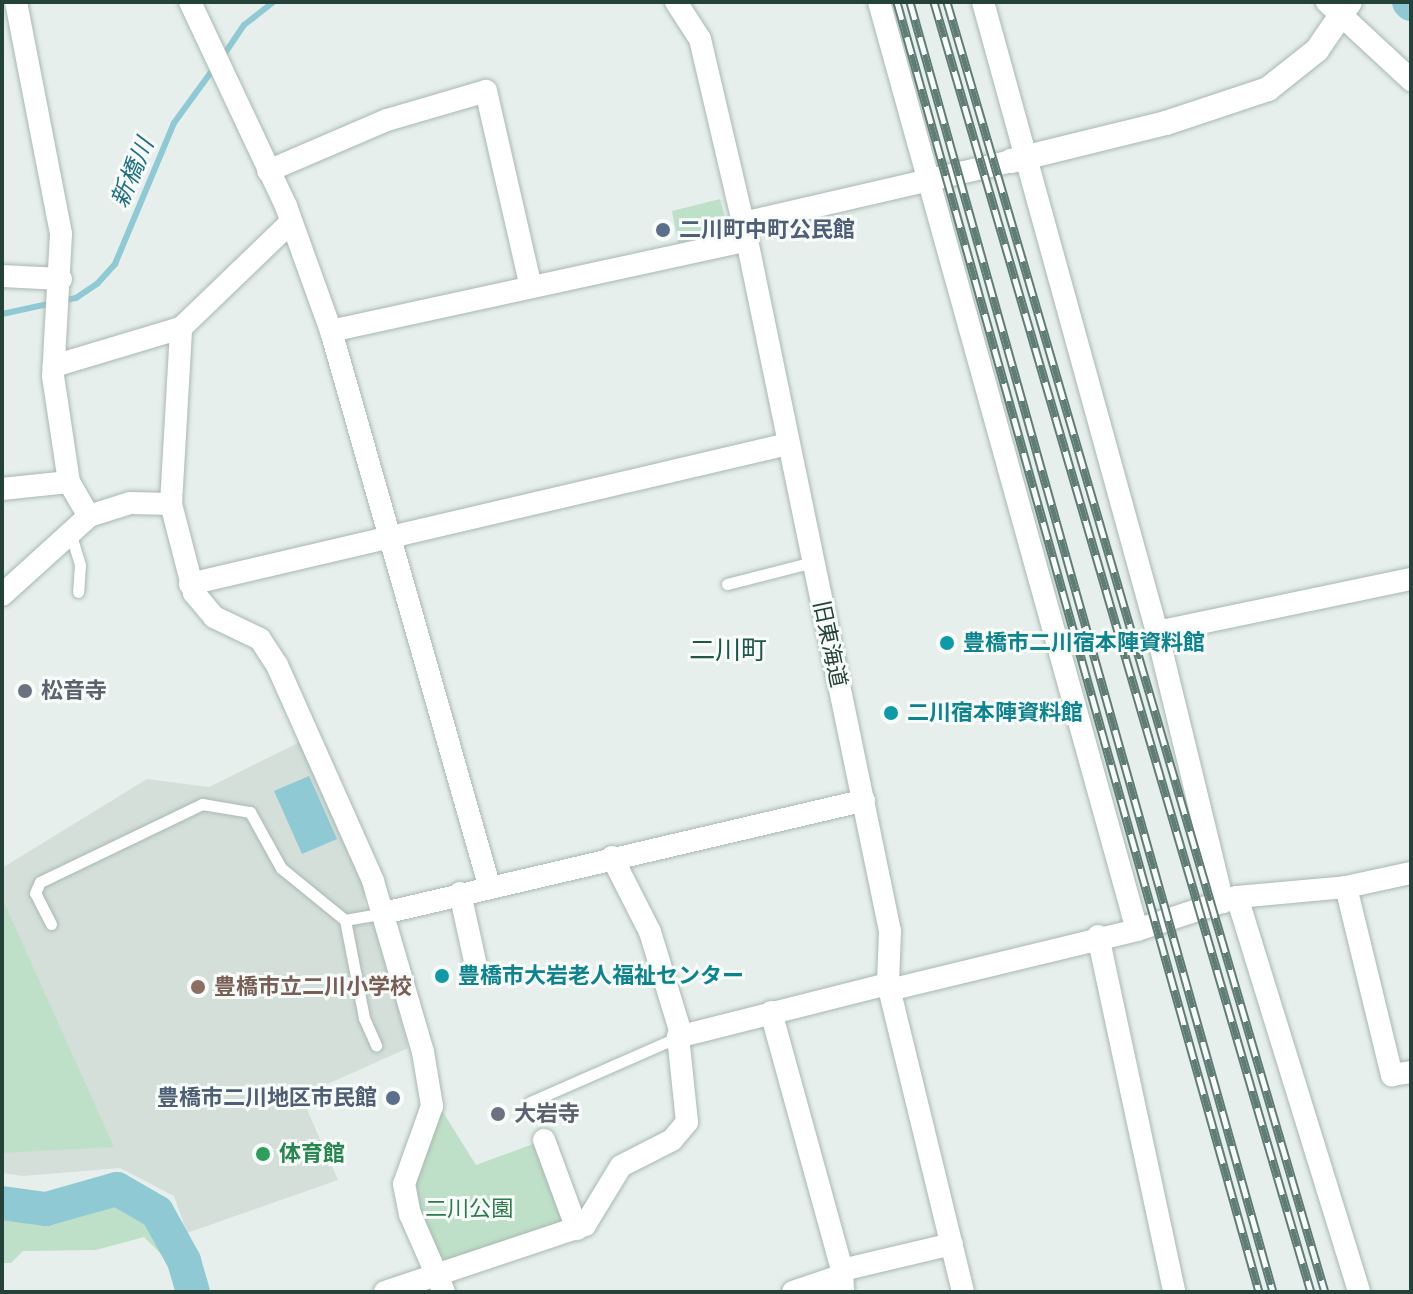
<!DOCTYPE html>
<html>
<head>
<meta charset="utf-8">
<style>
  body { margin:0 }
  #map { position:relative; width:1413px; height:1294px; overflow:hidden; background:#e6efeb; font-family:Rubik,"Noto Sans JP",sans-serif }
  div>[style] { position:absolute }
  .built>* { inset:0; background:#d4dfda }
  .green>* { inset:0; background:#bfe0c8 }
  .water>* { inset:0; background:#8ec9d4 }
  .stream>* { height:6px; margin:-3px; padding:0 3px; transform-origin:3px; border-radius:3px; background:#8ec9d4 }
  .river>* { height:34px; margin:-17px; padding:0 17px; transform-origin:17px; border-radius:17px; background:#8ec9d4 }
  .roads { filter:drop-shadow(0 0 2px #a8b8b2) drop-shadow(0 0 2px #a8b8b2) }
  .lane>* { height:11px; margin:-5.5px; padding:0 5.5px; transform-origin:5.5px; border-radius:5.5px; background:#fff }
  .street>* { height:22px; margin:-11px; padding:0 11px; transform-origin:11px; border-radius:11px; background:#fff }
  .secondary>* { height:24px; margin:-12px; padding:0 12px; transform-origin:12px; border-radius:12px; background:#fff }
  .rail>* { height:9px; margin-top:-4.5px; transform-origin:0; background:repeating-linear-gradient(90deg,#f7fbf9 0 18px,#5f7d75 0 36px); box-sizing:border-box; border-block:2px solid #5f7d75 }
  .dots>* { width:22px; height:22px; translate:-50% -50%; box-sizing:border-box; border:4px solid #f7fbf9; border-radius:50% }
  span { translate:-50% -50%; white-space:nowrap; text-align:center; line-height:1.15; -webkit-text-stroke:6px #f7fbf9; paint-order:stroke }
  .service-label { font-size:22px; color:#4e5e75; font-weight:700 }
  .left { translate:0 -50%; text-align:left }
  .right { translate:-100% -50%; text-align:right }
  .culture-label { font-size:22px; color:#0d838f; font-weight:700 }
  .street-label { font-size:22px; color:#24423a }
  .worship-label { font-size:22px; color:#5b616d; font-weight:700 }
  .education-label { font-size:22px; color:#785e54; font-weight:700 }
  .leisure-label { font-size:22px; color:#27864d; font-weight:700 }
  .park-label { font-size:22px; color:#2d7a4b }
  .water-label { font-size:24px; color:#1c6f80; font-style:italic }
  .quarter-label { font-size:26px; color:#1f5548 }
  .frame { position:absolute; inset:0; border:4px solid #24423a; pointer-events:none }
</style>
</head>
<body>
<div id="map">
  <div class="built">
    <i style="clip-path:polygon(304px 740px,366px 880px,364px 904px,378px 926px,408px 1048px,301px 1096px,338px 1180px,187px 1233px,174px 1196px,120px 1168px,23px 1176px,2px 1173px,2px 868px,147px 779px,209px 787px)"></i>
  </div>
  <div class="green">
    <i style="clip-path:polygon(720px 199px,729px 232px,678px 243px,672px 211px)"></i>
    <i style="clip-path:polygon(2px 898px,114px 1147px,2px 1153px)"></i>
    <i style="clip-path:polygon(441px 1109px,476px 1165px,544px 1140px,571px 1223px,452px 1263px,437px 1254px,418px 1203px,414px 1169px)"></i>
    <i style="clip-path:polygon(109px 1196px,163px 1205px,179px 1245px,168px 1261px,144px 1237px,96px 1250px,23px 1251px,11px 1263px,2px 1263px,2px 1207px)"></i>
  </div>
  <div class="water">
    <i style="clip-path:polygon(309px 776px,337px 839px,302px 854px,274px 791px)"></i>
  </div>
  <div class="stream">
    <i style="left:223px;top:56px;width:37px;rotate:-56deg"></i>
    <i style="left:244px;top:25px;width:37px;rotate:-38deg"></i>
    <i style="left:2px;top:314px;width:76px;rotate:-12.2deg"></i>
    <i style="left:76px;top:298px;width:25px;rotate:-34deg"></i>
    <i style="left:97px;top:284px;width:27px;rotate:-48deg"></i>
    <i style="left:115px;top:264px;width:153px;rotate:-67.3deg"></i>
    <i style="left:174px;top:123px;width:68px;rotate:-54deg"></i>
  </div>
  <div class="river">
    <i style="left:1409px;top:2px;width:3px;rotate:45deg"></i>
    <i style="left:2px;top:1203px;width:44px;rotate:7.8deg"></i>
    <i style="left:46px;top:1209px;width:74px;rotate:-15.7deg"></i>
    <i style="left:117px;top:1189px;width:46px;rotate:29.9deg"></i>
    <i style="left:157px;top:1212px;width:56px;rotate:61.1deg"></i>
    <i style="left:184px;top:1261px;width:32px;rotate:74deg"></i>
  </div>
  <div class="roads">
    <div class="lane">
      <i style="left:70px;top:532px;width:34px;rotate:73deg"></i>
      <i style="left:80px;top:565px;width:27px;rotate:94deg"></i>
      <i style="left:727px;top:584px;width:89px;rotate:-14.3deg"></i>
      <i style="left:345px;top:920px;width:100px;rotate:79deg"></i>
      <i style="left:364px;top:1018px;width:30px;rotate:66deg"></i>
      <i style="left:51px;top:924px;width:35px;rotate:-117deg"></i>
      <i style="left:35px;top:893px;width:12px;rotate:-66deg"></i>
      <i style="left:40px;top:882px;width:180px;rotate:-25.7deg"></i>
      <i style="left:202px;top:804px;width:49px;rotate:9.5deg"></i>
      <i style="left:250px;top:812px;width:64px;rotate:61deg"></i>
      <i style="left:281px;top:868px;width:82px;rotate:39.1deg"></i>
      <i style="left:345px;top:920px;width:39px;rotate:-10deg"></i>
      <i style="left:530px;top:1102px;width:162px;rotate:-23.7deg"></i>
    </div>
    <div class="street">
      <i style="left:16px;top:2px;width:236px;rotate:79deg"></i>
      <i style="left:61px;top:234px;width:142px;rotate:93.2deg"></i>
      <i style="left:53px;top:376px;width:107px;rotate:81.4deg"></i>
      <i style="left:69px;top:482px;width:39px;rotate:60deg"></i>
      <i style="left:190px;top:2px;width:225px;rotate:64.8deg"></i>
      <i style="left:286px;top:206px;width:133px;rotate:70.2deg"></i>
      <i style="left:331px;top:331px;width:576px;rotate:74.08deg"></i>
      <i style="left:676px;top:2px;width:44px;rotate:57deg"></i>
      <i style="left:700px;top:39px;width:206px;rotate:76.8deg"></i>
      <i style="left:747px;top:240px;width:706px;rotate:78.31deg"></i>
      <i style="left:890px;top:931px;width:53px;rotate:92.2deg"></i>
      <i style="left:888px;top:984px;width:317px;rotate:76.3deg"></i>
      <i style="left:879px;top:2px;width:963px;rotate:74.46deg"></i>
      <i style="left:983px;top:2px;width:654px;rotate:74.56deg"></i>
      <i style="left:1157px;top:632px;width:278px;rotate:76.3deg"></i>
      <i style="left:1327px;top:2px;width:115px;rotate:42.9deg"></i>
      <i style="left:268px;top:171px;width:129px;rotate:-23.2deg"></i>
      <i style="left:387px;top:120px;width:103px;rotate:-16.3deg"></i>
      <i style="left:486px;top:91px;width:201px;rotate:77.1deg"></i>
      <i style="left:743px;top:223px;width:275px;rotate:-13deg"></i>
      <i style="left:2px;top:276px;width:59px;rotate:2.9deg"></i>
      <i style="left:331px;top:331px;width:426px;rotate:-12.3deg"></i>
      <i style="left:54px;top:366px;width:133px;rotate:-16.7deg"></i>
      <i style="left:181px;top:328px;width:151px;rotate:-43.9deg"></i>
      <i style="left:2px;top:489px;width:67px;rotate:-6deg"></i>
      <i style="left:171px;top:504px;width:176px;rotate:-86.7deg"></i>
      <i style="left:190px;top:584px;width:614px;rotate:-13.18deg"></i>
      <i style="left:2px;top:595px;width:118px;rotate:-42.2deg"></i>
      <i style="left:89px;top:516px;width:43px;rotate:-17.6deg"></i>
      <i style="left:130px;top:503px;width:41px;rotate:1.4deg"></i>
      <i style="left:171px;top:504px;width:92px;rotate:75.5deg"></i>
      <i style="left:194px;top:593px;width:31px;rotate:50deg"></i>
      <i style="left:214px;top:617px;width:51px;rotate:25.6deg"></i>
      <i style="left:260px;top:639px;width:31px;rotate:57deg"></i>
      <i style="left:277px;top:665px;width:236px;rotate:66deg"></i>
      <i style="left:373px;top:881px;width:178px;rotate:73.7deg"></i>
      <i style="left:423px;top:1052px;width:55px;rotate:80.5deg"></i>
      <i style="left:432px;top:1106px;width:83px;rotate:109.7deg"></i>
      <i style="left:404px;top:1184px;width:31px;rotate:79deg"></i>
      <i style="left:410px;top:1214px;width:85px;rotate:66.4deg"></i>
      <i style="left:1157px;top:632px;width:259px;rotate:-11.8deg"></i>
      <i style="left:612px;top:857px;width:84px;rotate:63.1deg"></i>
      <i style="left:650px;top:932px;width:102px;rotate:73deg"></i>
      <i style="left:680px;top:1030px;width:7px;rotate:106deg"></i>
      <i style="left:1346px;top:887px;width:194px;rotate:76.3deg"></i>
      <i style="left:1392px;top:1075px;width:19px;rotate:-9deg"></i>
      <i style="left:460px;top:893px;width:75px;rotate:77.6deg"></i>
      <i style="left:1237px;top:897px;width:413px;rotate:72.8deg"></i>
      <i style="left:384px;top:913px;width:493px;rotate:-13.2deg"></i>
      <i style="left:1098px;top:936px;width:364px;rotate:77.9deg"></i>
      <i style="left:889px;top:990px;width:255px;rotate:-13.6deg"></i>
      <i style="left:1137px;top:930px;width:105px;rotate:-18.3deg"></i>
      <i style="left:1237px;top:897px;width:109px;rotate:-5.2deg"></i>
      <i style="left:1346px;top:887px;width:66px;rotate:-12.2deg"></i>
      <i style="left:771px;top:1012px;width:268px;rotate:74.6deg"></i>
      <i style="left:842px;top:1270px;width:22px;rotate:87deg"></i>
      <i style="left:544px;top:1140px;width:95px;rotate:69.7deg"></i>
      <i style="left:842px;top:1270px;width:113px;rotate:-13.3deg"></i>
      <i style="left:385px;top:1292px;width:211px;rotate:-18.5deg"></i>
      <i style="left:585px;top:1225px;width:69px;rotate:-58.6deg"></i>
      <i style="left:621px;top:1166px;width:57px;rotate:-27deg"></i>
      <i style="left:672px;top:1140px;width:23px;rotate:-50deg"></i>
      <i style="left:687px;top:1122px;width:85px;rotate:-96deg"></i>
      <i style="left:678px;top:1037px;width:217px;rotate:-14.2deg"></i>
      <i style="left:793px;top:1292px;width:50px;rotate:-18.8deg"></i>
    </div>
    <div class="secondary">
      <i style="left:1011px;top:161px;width:160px;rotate:-13.8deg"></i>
      <i style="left:1166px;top:123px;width:108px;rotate:-18.4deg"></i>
      <i style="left:1268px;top:89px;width:63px;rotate:-38.5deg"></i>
      <i style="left:1317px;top:50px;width:58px;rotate:-55.5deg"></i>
    </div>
  </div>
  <div class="rail">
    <i style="left:897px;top:2px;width:1340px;rotate:74.32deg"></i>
    <i style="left:910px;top:2px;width:1340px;rotate:74.28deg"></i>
    <i style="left:934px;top:2px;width:1344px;rotate:73.71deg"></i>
    <i style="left:947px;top:2px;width:1344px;rotate:73.67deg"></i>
  </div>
  <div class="dots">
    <i style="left:663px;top:230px;background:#5c6f8a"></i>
    <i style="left:947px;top:643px;background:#0f9aa8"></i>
    <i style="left:25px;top:691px;background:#6b7280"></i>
    <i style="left:891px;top:713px;background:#0f9aa8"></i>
    <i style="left:442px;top:976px;background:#0f9aa8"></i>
    <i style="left:198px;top:987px;background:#8d6e63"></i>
    <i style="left:393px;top:1098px;background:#5c6f8a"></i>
    <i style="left:498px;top:1114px;background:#6b7280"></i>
    <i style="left:263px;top:1154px;background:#2e9e5b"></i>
  </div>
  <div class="service-label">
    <span class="left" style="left:679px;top:230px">二川町中町公民館</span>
    <span class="right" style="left:377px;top:1098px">豊橋市二川地区市民館</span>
  </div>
  <div class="culture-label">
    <span class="left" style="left:963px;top:643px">豊橋市二川宿本陣資料館</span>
    <span class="left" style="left:907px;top:713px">二川宿本陣資料館</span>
    <span class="left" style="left:458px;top:976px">豊橋市大岩老人福祉センター</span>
  </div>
  <div class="street-label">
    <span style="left:830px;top:644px;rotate:78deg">旧東海道</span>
  </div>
  <div class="worship-label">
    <span class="left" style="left:41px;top:691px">松音寺</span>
    <span class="left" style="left:514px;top:1114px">大岩寺</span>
  </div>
  <div class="education-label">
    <span class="left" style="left:214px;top:987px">豊橋市立二川小学校</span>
  </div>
  <div class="leisure-label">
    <span class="left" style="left:279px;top:1154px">体育館</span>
  </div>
  <div class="park-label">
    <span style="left:469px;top:1209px">二川公園</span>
  </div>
  <div class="water-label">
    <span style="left:133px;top:173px;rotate:-67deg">新橋川</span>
  </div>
  <div class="quarter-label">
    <span style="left:728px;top:651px">二川町</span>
  </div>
  <div class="frame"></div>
</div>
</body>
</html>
